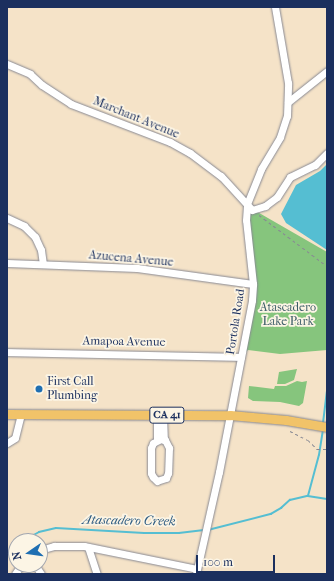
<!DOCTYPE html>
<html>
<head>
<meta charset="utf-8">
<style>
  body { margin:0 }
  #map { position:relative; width:334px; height:581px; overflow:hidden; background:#f5e3c8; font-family:"IM FELL French Canon",serif }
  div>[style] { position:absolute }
  .green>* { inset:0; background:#86c57d }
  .water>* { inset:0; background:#55bed2 }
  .stream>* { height:1.5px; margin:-0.75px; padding:0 0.75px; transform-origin:0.75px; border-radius:0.75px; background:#55bed2 }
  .path>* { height:1px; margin-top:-0.5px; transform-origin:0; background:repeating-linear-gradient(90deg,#888993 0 3px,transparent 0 6px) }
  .roads { filter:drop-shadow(0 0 1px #888993) drop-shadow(0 0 1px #888993) }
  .minor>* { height:7px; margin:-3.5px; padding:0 3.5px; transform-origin:3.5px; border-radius:3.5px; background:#fff }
  .major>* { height:9px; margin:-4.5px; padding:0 4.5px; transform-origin:4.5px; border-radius:4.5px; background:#f1c369 }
  .dots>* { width:11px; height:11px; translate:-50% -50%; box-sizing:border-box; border:2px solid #fcf5e5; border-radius:50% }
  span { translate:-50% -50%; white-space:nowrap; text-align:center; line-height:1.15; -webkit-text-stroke:3.5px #fcf5e5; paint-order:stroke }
  .shield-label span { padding:1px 3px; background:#fcf5e5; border:1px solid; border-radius:3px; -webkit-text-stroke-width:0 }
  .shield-label { font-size:11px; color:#1b2f5e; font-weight:700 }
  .street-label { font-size:12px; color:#1b2f5e }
  .park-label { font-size:12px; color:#3b5c67 }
  .poi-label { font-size:12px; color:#1b2f5e }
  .left { translate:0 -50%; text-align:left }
  .water-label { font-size:13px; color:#2c5a81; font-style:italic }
  .frame { position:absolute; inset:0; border:8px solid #1b2f5e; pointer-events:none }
  .north { position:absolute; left:8px; top:533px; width:40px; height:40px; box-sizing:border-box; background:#fcf5e5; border:1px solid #a2a6af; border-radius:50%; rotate:257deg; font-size:11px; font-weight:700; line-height:16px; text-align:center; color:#1b2f5e }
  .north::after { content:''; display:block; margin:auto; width:14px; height:18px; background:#1f6fb2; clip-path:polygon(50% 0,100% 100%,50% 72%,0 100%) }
  .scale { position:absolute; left:196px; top:555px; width:79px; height:18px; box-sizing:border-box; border:2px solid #1b2f5e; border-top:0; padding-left:5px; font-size:12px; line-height:14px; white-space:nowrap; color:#1b2f5e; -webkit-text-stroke:3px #fcf5e5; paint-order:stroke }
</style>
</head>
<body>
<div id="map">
  <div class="green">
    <i style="clip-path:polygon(247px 206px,327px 252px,327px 350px,280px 354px,248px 350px,241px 357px,254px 283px)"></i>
    <i style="clip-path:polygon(297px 369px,294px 380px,285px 384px,277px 384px,279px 372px)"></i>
    <i style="clip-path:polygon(297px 381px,302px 382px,307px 381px,303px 403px,299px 406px,280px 402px,253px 401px,248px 398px,249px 386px,274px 389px,275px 386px,286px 386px)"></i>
  </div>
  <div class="water">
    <i style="clip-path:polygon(327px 164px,327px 250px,286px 223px,281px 214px,296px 185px,320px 171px)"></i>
  </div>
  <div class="stream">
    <i style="left:323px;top:423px;width:31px;rotate:-83deg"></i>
    <i style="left:308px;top:496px;width:42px;rotate:-75deg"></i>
    <i style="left:319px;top:455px;width:26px;rotate:-81deg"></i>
    <i style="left:208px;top:530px;width:65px;rotate:-14.3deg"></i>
    <i style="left:271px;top:514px;width:12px;rotate:-31deg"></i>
    <i style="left:281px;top:508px;width:12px;rotate:-42deg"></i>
    <i style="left:290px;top:500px;width:18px;rotate:-13deg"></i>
    <i style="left:308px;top:496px;width:19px;rotate:9deg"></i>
    <i style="left:23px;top:541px;width:18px;rotate:-29deg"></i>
    <i style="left:39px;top:532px;width:17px;rotate:-13deg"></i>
    <i style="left:56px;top:528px;width:88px;rotate:3.3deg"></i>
    <i style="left:144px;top:533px;width:35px"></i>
    <i style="left:179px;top:533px;width:25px;rotate:-7deg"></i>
    <i style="left:7px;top:555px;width:12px;rotate:-42deg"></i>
  </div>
  <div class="path">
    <i style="left:259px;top:215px;width:85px;rotate:36.9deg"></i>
    <i style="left:290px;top:431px;width:20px;rotate:27deg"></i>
    <i style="left:308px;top:440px;width:13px;rotate:45deg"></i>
    <i style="left:317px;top:449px;width:10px"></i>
  </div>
  <div class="roads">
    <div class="minor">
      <i style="left:7px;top:64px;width:25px;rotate:23deg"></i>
      <i style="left:30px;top:74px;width:16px;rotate:43deg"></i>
      <i style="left:42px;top:85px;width:35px;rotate:33deg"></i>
      <i style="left:71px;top:104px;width:106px;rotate:21deg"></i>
      <i style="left:170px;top:142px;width:23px;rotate:29deg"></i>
      <i style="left:190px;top:153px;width:39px;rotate:37deg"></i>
      <i style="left:221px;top:176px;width:46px;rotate:47.6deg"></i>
      <i style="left:252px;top:210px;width:14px;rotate:-17deg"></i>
      <i style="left:265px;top:206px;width:15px;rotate:-37deg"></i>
      <i style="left:277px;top:197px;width:24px;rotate:-57deg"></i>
      <i style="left:290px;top:177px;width:28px;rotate:-26deg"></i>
      <i style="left:315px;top:165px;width:17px;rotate:-45deg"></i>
      <i style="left:288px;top:102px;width:50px;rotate:-38.5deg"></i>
      <i style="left:7px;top:218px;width:19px;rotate:25deg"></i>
      <i style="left:24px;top:226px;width:16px;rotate:45deg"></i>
      <i style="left:35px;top:237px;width:14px;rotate:65deg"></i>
      <i style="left:41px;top:250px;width:14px;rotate:82deg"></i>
      <i style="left:7px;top:263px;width:130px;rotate:2.2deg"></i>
      <i style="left:137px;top:268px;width:117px;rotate:7.9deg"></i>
      <i style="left:7px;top:352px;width:234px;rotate:1.2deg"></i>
      <i style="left:157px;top:415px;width:25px;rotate:90deg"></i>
      <i style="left:163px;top:415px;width:25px;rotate:88deg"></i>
      <i style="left:161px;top:439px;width:4px;rotate:14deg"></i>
      <i style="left:165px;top:440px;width:9px;rotate:63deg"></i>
      <i style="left:169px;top:448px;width:25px;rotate:92deg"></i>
      <i style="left:168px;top:473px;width:5px;rotate:112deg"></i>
      <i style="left:166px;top:478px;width:9px;rotate:162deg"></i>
      <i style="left:157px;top:481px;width:6px;rotate:-135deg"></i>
      <i style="left:153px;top:477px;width:4px;rotate:-117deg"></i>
      <i style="left:151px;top:473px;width:25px;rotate:-90deg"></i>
      <i style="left:151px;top:448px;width:5px;rotate:-68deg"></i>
      <i style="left:153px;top:443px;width:9px;rotate:-27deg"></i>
      <i style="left:7px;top:443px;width:9px;rotate:-32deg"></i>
      <i style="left:15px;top:438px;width:25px;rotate:-76deg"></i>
      <i style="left:88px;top:547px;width:28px;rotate:72deg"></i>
      <i style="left:40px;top:550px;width:15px;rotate:-16deg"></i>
      <i style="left:54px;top:546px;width:30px"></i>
      <i style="left:84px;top:546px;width:115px;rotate:11.5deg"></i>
      <i style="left:35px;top:565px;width:11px;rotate:56deg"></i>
      <i style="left:15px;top:574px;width:11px;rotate:-56deg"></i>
      <i style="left:196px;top:574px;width:105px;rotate:-77.3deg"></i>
      <i style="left:219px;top:472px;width:175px;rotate:-79.1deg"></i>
      <i style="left:252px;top:300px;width:16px;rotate:-86deg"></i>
      <i style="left:253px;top:284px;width:64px;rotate:-96.2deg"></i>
      <i style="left:246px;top:220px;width:16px;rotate:-86deg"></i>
      <i style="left:247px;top:204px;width:38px;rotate:-68deg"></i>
      <i style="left:261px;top:169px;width:37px;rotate:-59deg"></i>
      <i style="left:280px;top:137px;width:22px;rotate:-72deg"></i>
      <i style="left:287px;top:116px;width:33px;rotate:-88deg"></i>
      <i style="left:288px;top:83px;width:77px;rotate:-99.7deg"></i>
    </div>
    <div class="major">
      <i style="left:7px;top:414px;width:223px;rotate:0.3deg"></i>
      <i style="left:230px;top:415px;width:56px;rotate:5.1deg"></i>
      <i style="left:286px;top:420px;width:42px;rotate:9.7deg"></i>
    </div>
  </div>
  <div class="dots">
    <i style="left:39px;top:389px;background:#1f6fb2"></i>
  </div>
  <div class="shield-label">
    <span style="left:167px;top:415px">CA 41</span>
  </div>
  <div class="street-label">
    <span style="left:136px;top:118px;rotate:22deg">Marchant Avenue</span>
    <span style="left:131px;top:259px;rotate:5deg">Azucena Avenue</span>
    <span style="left:236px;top:322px;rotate:-81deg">Portola Road</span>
    <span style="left:124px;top:342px;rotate:1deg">Amapoa Avenue</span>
  </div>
  <div class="park-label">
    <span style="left:288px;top:315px">Atascadero<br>Lake Park</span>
  </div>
  <div class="poi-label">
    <span class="left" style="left:47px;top:389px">First Call<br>Plumbing</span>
  </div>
  <div class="water-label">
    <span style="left:129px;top:521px;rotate:1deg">Atascadero Creek</span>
  </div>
  <div class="frame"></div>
  <div class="north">N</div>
  <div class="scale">100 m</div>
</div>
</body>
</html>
